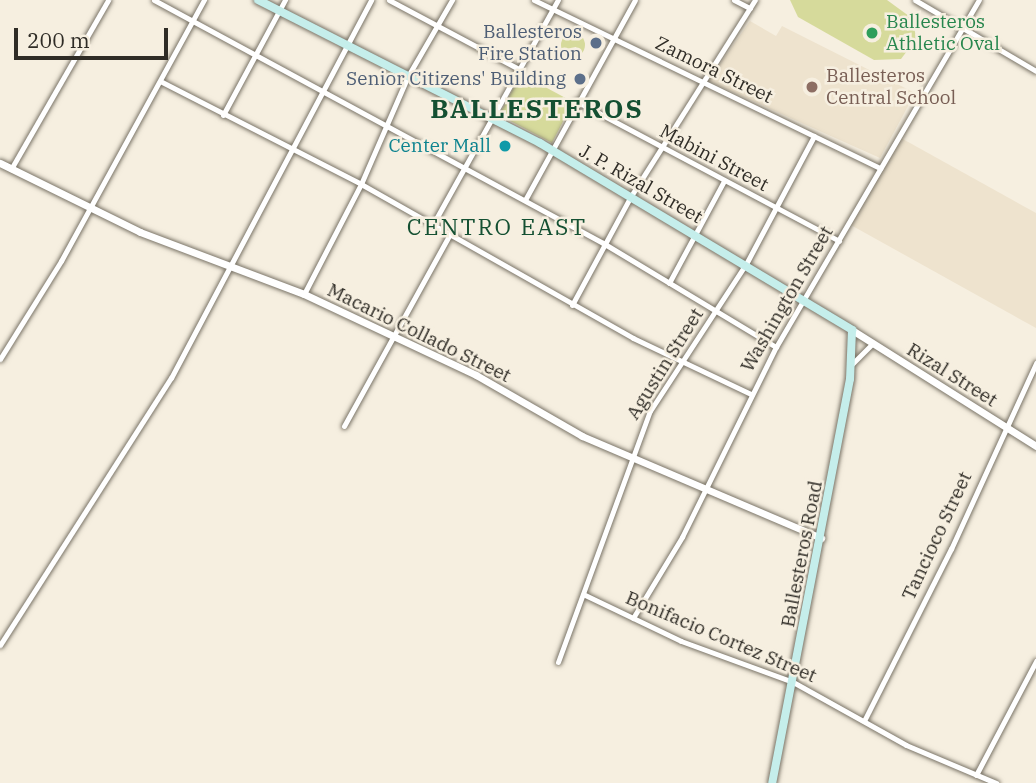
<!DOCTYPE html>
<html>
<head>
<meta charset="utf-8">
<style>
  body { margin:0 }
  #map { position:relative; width:1036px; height:783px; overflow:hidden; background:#f6efe0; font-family:"IBM Plex Serif",serif }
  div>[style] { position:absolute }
  .built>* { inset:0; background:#eee3ce }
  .green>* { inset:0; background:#d6da9b }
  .round { border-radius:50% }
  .roads { filter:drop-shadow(0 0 2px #7a7467) drop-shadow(0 0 2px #7a7467) }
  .minor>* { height:5px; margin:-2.5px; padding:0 2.5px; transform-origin:2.5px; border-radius:2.5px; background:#fff }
  .tertiary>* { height:7px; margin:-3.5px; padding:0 3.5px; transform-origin:3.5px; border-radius:3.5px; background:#fff }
  .secondary>* { height:8px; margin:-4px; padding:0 4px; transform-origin:4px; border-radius:4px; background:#c5eeeb }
  .dots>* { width:19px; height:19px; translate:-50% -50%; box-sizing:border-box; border:4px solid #f6efe0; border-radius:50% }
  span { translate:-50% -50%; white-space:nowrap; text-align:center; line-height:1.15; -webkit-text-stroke:5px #f6efe0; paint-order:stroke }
  .leisure-label { font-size:19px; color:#27864d }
  .left { translate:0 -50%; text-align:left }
  .service-label { font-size:19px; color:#4e5e75 }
  .right { translate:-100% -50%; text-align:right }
  .street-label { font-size:19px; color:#2f2c26 }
  .education-label { font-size:19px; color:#785e54 }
  .culture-label { font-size:19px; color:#0d838f }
  .quarter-label { font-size:23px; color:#145032; letter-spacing:2px }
  .district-label { font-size:26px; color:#145032; font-weight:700; letter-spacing:2px }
  .scale { position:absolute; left:14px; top:28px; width:154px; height:32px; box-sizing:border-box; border:4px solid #2f2c26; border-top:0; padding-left:9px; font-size:21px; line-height:24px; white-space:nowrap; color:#2f2c26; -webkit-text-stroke:5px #f6efe0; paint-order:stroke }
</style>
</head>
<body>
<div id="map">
  <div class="built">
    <i style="clip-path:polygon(750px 21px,776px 36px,782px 26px,915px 93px,880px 158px,708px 81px)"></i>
    <i style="clip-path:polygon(901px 138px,1036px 213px,1036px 328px,849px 224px)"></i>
  </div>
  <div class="green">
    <i style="clip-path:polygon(790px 0,887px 0,913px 19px,916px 39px,901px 59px,874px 60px,798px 17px)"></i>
    <i class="round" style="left:561px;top:33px;width:24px;height:24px"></i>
    <i style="clip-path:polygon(521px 74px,573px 102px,552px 143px,499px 115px)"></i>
  </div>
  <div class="roads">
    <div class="minor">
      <i style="left:154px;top:0;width:511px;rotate:28.42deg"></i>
      <i style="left:603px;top:243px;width:202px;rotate:31deg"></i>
      <i style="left:389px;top:0;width:147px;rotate:28deg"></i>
      <i style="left:534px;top:0;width:385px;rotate:25.9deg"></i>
      <i style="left:734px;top:0;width:18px;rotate:27deg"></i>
      <i style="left:915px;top:0;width:140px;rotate:30.4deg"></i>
      <i style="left:162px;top:82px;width:224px;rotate:27.1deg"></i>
      <i style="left:361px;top:184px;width:313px;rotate:29.5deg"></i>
      <i style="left:633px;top:338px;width:131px;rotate:25.4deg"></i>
      <i style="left:576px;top:101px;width:298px;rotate:28deg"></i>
      <i style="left:223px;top:115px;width:131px;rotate:-61.7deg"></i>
      <i style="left:11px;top:169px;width:195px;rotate:-60.1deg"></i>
      <i style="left:525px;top:200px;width:228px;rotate:-61.2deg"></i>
      <i style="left:432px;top:226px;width:259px;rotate:-60.9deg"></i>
      <i style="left:669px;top:283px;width:116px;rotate:-61.7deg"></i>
      <i style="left:304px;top:294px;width:124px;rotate:-62.6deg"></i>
      <i style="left:361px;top:184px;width:118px;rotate:-66.5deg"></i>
      <i style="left:408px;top:76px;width:88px;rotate:-59.9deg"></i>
      <i style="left:572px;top:305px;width:124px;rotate:-61.6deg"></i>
      <i style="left:631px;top:196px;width:232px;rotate:-57.7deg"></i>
      <i style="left:0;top:359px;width:115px;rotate:-58.1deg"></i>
      <i style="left:61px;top:261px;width:298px;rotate:-61.3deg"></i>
      <i style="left:852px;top:364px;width:30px;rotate:-45deg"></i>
      <i style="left:344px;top:426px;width:217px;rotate:-61.1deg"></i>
      <i style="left:585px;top:595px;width:106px;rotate:25.6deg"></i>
      <i style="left:681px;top:641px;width:119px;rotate:20.1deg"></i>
      <i style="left:793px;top:682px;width:129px;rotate:29.1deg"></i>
      <i style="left:906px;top:745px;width:98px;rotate:22.9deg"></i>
      <i style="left:633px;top:618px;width:95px;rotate:-58.8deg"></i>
      <i style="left:682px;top:537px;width:212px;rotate:-63.7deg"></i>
      <i style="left:776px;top:347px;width:402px;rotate:-59.7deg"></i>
      <i style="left:0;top:645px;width:317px;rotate:-57.4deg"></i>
      <i style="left:171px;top:378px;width:428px;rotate:-62.1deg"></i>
      <i style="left:558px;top:662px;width:267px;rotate:-69.9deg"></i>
      <i style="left:650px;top:411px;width:176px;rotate:-56.9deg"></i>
      <i style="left:746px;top:264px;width:145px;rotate:-62deg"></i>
      <i style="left:864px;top:721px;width:193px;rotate:-63.2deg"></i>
      <i style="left:951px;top:549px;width:205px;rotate:-65.4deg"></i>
      <i style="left:976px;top:775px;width:129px;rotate:-62.2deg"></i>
    </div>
    <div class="tertiary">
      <i style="left:0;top:163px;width:156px;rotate:26.2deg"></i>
      <i style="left:140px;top:232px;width:175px;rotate:20.7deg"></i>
      <i style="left:304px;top:294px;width:190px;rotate:25.2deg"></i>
      <i style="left:476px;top:375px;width:122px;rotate:29.9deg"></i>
      <i style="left:582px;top:436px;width:260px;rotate:23.1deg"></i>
      <i style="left:852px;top:330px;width:218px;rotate:32.2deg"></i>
    </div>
    <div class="secondary">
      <i style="left:258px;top:0;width:316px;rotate:26.9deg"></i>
      <i style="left:540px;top:143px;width:364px;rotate:30.9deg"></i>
      <i style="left:852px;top:330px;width:49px;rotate:92.3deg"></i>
      <i style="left:850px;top:379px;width:411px;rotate:100.9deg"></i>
    </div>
  </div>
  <div class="dots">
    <i style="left:872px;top:33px;background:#2e9e5b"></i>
    <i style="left:596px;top:43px;background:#5c6f8a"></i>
    <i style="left:580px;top:79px;background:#5c6f8a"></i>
    <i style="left:812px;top:87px;background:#8d6e63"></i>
    <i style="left:505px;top:146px;background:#0f9aa8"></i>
  </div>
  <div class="leisure-label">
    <span class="left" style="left:886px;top:33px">Ballesteros<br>Athletic Oval</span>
  </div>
  <div class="service-label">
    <span class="right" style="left:582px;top:43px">Ballesteros<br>Fire Station</span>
    <span class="right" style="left:566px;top:79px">Senior Citizens' Building</span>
  </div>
  <div class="street-label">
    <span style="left:714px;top:70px;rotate:26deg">Zamora Street</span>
    <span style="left:714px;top:158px;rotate:28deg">Mabini Street</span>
    <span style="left:641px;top:184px;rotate:30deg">J. P. Rizal Street</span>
    <span style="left:787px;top:299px;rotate:-60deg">Washington Street</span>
    <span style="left:419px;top:333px;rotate:26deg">Macario Collado Street</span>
    <span style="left:665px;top:364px;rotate:-58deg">Agustin Street</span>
    <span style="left:952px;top:375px;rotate:32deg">Rizal Street</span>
    <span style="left:937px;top:536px;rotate:-65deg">Tancioco Street</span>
    <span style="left:802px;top:554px;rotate:-79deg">Ballesteros Road</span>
    <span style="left:721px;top:637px;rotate:23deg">Bonifacio Cortez Street</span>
  </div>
  <div class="education-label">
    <span class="left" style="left:826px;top:87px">Ballesteros<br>Central School</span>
  </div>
  <div class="culture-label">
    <span class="right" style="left:491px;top:146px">Center Mall</span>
  </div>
  <div class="quarter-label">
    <span style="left:497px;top:226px">CENTRO EAST</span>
  </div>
  <div class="district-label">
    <span style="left:537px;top:109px">BALLESTEROS</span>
  </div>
  <div class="scale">200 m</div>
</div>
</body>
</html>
